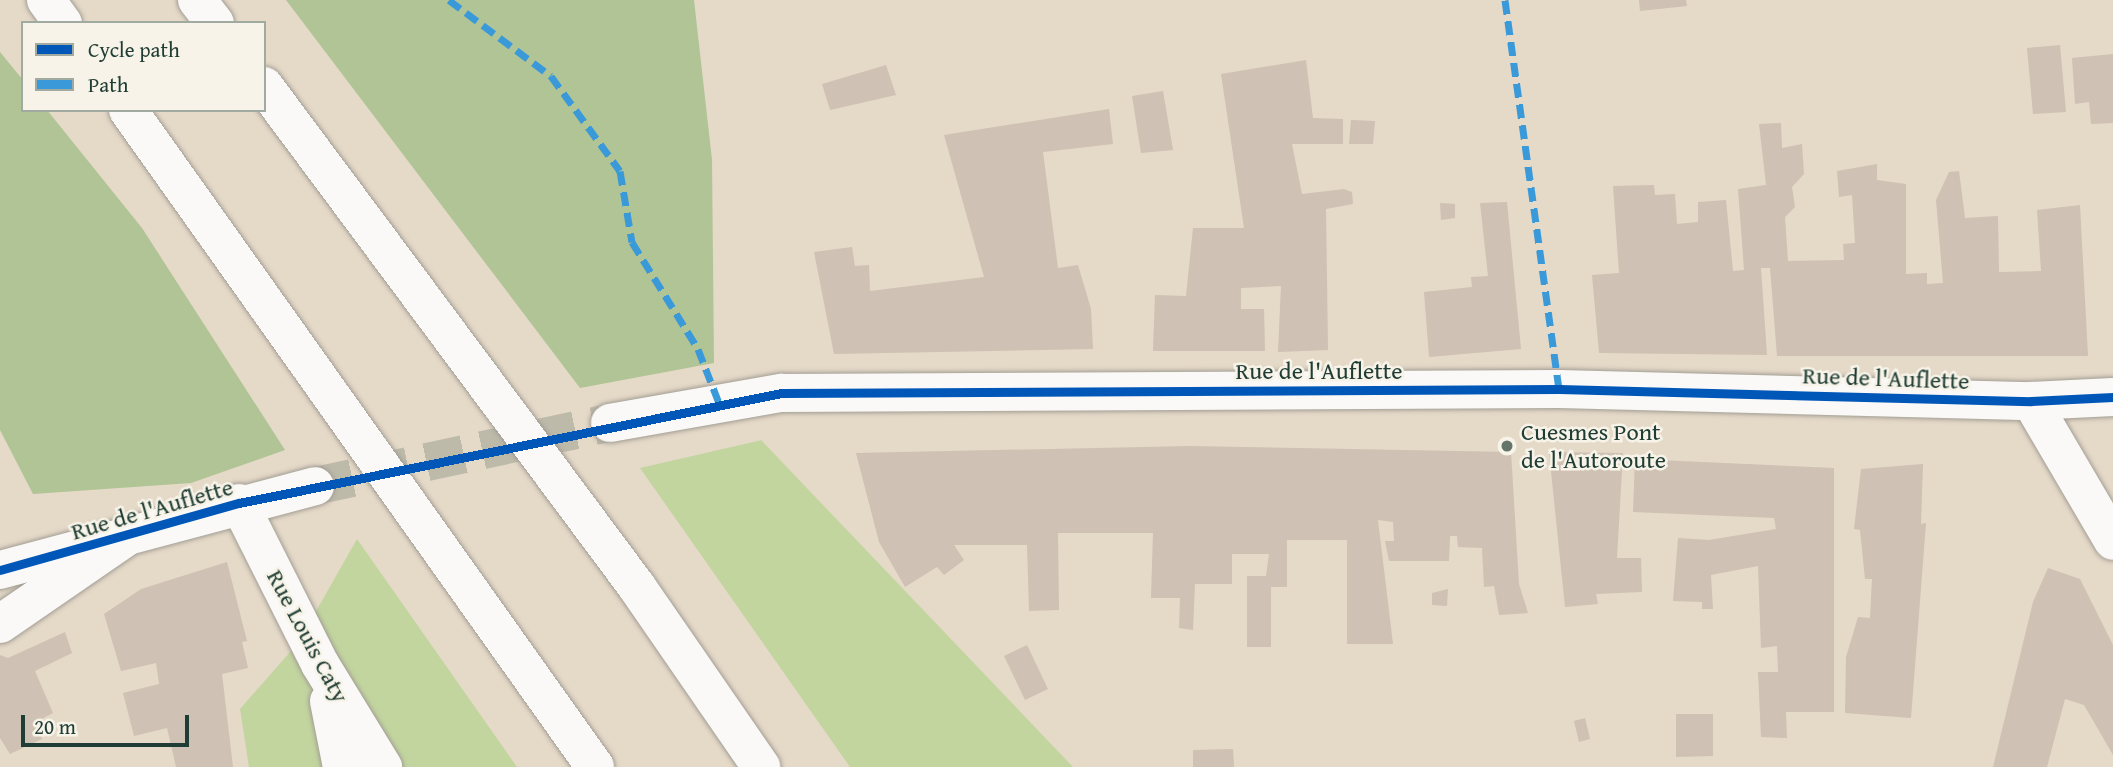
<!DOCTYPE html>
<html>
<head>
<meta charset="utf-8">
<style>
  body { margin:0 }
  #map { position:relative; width:2113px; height:767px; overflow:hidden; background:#e5d9c8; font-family:"Gentium Book Plus",serif }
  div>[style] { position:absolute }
  .green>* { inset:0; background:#c2d59f }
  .forest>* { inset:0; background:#b0c495 }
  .building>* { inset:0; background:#cfc1b3 }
  .secondary-tunnel>* { height:38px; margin-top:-19px; transform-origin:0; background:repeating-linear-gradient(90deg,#bdbaaa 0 38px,transparent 0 57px) }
  .roads { filter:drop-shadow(0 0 2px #a29e94) drop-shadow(0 0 2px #a29e94) }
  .street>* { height:38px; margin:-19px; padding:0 19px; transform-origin:19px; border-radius:19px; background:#fbf9f7 }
  .secondary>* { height:38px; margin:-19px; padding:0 19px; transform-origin:19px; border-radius:19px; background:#fbf9f7 }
  .highway>* { height:38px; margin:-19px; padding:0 19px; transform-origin:19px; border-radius:19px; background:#fbf9f7 }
  .quiet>* { height:7px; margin-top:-3.5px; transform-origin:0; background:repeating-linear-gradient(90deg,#3a99d8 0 14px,transparent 0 21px) }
  .cycleway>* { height:9px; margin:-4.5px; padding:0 4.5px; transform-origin:4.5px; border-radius:4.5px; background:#0057b8 }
  .dots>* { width:19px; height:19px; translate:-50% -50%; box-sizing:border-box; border:4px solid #f7f3e8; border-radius:50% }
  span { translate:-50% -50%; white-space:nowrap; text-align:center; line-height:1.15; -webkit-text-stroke:5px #f7f3e8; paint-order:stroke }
  .street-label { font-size:24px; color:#1f3d34 }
  .poi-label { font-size:24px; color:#1f3d34 }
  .left { translate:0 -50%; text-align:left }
  .legend { position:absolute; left:21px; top:21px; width:245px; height:91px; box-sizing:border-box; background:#f7f3e8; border:2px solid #a1aaa0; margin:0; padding:9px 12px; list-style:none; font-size:21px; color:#1f3d34 }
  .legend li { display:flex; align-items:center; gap:14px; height:35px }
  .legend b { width:35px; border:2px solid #a1aaa0 }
  .scale { position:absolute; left:21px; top:715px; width:168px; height:32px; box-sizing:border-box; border:4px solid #1f3d34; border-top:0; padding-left:9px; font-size:21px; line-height:24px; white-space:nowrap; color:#1f3d34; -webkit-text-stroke:5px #f7f3e8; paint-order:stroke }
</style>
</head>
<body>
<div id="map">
  <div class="green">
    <i style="clip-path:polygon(762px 440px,762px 441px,1073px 767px,850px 767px,640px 468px)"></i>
    <i style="clip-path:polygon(357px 539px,517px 767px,249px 767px,240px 709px,298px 643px)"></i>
  </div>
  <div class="forest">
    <i style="clip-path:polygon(286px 0,694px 0,712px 160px,714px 363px,580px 388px)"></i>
    <i style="clip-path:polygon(0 52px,23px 80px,23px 110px,47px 110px,142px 228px,285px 450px,191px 483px,33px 494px,0 430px)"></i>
  </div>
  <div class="building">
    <i style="clip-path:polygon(1639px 0,1686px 0,1687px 6px,1640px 11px)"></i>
    <i style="clip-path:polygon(2060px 45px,2066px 112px,2033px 114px,2027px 48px)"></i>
    <i style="clip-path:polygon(2113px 54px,2113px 123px,2091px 124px,2089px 102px,2075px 104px,2072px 58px)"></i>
    <i style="clip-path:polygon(1306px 60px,1313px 118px,1343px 119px,1343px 144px,1292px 144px,1302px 194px,1344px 189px,1352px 192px,1353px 204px,1326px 209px,1328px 350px,1278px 352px,1281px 286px,1241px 288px,1241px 309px,1264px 309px,1265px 351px,1153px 351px,1155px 295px,1186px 296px,1193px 228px,1244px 228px,1221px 74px)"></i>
    <i style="clip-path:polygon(886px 65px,896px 95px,830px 110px,822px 84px)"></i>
    <i style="clip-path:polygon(1163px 91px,1173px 150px,1141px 153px,1132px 96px)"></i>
    <i style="clip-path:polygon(1109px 109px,1113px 144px,1043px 152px,1058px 268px,1078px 265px,1091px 309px,1093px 349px,834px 354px,814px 252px,852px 247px,855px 266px,869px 265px,870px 291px,984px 277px,944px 135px)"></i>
    <i style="clip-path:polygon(1351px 120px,1375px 121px,1373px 144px,1349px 144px)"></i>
    <i style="clip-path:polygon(1781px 123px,1782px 148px,1802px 144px,1804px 174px,1792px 187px,1795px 207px,1785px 217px,1788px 261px,1844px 260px,1843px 244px,1855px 243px,1852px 195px,1839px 197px,1837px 171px,1877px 164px,1877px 180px,1906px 184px,1906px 274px,1927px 273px,1927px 284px,1943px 283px,1936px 200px,1949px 172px,1959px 171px,1965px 218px,1998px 216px,1999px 272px,2041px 271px,2037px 210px,2080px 205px,2088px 356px,1777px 356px,1770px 268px,1761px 268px,1767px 355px,1599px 353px,1592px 275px,1619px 273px,1613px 186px,1654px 185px,1655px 195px,1675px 194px,1677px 224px,1698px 222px,1698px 202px,1726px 200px,1733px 271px,1744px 270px,1738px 189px,1766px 185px,1759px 124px)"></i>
    <i style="clip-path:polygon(1507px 202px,1521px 349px,1429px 357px,1424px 292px,1472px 287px,1471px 277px,1488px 276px,1480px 203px)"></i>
    <i style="clip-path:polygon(1440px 203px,1455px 204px,1455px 218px,1441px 220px)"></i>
    <i style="clip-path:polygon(1190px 446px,1511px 452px,1519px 584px,1528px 613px,1499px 615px,1494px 586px,1484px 587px,1482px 548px,1458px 547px,1457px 536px,1450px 536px,1449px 561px,1389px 561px,1385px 541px,1394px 541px,1393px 522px,1378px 520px,1393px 644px,1347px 644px,1347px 540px,1287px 540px,1287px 587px,1271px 587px,1271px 647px,1247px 647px,1247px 576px,1266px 576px,1269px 554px,1232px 554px,1232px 584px,1195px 584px,1193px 630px,1179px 628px,1180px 598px,1151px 598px,1153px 533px,1058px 533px,1059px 610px,1029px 611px,1027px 545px,954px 545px,964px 560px,944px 575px,937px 567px,905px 587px,879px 542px,856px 453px)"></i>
    <i style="clip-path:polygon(1549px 452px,1623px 453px,1617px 558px,1641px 558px,1642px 592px,1596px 594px,1598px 604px,1565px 607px)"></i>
    <i style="clip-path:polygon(1635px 459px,1834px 468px,1834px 712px,1786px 712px,1787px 738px,1761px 737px,1758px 672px,1778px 672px,1777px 646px,1761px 648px,1758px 566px,1711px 575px,1713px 609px,1702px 609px,1702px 602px,1673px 601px,1678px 538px,1709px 540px,1776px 529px,1774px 518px,1633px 512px)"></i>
    <i style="clip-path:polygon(1923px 464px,1921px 524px,1926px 523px,1911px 718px,1845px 713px,1846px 657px,1858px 617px,1870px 618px,1872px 579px,1865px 579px,1860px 530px,1854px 529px,1861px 469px)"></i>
    <i style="clip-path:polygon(227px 562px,247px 641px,242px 642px,248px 668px,222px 674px,233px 767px,176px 767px,167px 728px,134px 736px,123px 693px,159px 684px,156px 663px,121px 671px,104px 614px,141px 589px)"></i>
    <i style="clip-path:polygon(2048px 568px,2080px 579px,2113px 645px,2113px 755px,2084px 705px,2065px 699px,2047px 767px,1993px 767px,2033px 602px)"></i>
    <i style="clip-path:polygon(1448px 589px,1447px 606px,1432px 605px,1432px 593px)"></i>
    <i style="clip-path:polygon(65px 632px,72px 653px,35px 671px,53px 713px,36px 722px,42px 739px,10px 754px,0 738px,0 655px,8px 658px)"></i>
    <i style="clip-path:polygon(1027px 645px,1048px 689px,1025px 700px,1004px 656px)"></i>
    <i style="clip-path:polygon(1676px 714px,1713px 714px,1713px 756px,1676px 757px)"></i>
    <i style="clip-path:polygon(1585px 718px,1590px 739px,1579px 742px,1574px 721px)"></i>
    <i style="clip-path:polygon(1233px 749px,1234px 767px,1193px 767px,1193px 750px)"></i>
  </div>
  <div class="secondary-tunnel">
    <i style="left:315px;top:486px;width:302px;rotate:-12.1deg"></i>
  </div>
  <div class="roads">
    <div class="street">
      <i style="left:2031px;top:401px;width:162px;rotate:59.6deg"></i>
      <i style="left:239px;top:503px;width:180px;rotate:63.3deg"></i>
      <i style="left:320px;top:664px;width:121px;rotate:58.5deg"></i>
      <i style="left:0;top:624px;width:152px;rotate:-34.5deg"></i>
      <i style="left:329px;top:701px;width:67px;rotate:78.9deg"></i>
    </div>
    <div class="secondary">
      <i style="left:610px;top:423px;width:174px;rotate:-10deg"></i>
      <i style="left:781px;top:393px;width:778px;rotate:-0.29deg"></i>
      <i style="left:1559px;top:389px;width:472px;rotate:1.5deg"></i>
      <i style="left:2031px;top:401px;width:82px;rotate:-2.8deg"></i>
      <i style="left:0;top:570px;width:326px;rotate:-14.9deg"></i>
    </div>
    <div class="highway">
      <i style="left:46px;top:0;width:29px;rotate:54deg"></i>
      <i style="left:197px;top:0;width:29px;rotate:52deg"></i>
      <i style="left:264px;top:86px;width:625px;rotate:53.33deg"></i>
      <i style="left:637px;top:587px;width:219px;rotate:55.4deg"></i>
      <i style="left:128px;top:110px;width:806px;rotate:54.59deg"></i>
    </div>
  </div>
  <div class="quiet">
    <i style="left:449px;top:0;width:127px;rotate:36.7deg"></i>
    <i style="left:551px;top:76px;width:117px;rotate:54deg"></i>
    <i style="left:620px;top:171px;width:72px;rotate:80.4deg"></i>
    <i style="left:632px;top:242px;width:126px;rotate:58.3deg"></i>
    <i style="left:698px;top:349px;width:58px;rotate:68.7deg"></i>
    <i style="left:1505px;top:0;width:393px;rotate:82.1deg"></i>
  </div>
  <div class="cycleway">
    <i style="left:0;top:570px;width:248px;rotate:-15.7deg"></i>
    <i style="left:239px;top:503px;width:553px;rotate:-11.47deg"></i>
    <i style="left:781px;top:393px;width:778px;rotate:-0.29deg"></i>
    <i style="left:1559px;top:389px;width:472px;rotate:1.5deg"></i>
    <i style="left:2031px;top:401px;width:82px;rotate:-2.8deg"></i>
  </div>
  <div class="dots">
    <i style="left:1507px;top:446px;background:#647468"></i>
  </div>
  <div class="street-label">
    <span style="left:1319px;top:371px">Rue de l'Auflette</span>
    <span style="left:1886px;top:378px;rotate:2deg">Rue de l'Auflette</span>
    <span style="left:152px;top:509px;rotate:-16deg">Rue de l'Auflette</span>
    <span style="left:308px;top:636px;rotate:62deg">Rue Louis Caty</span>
  </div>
  <div class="poi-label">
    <span class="left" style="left:1521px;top:446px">Cuesmes Pont<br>de l'Autoroute</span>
  </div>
  <ul class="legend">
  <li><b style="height:9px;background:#0057b8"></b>Cycle path</li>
  <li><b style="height:9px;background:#3a99d8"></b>Path</li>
  </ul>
  <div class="scale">20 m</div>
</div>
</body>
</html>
